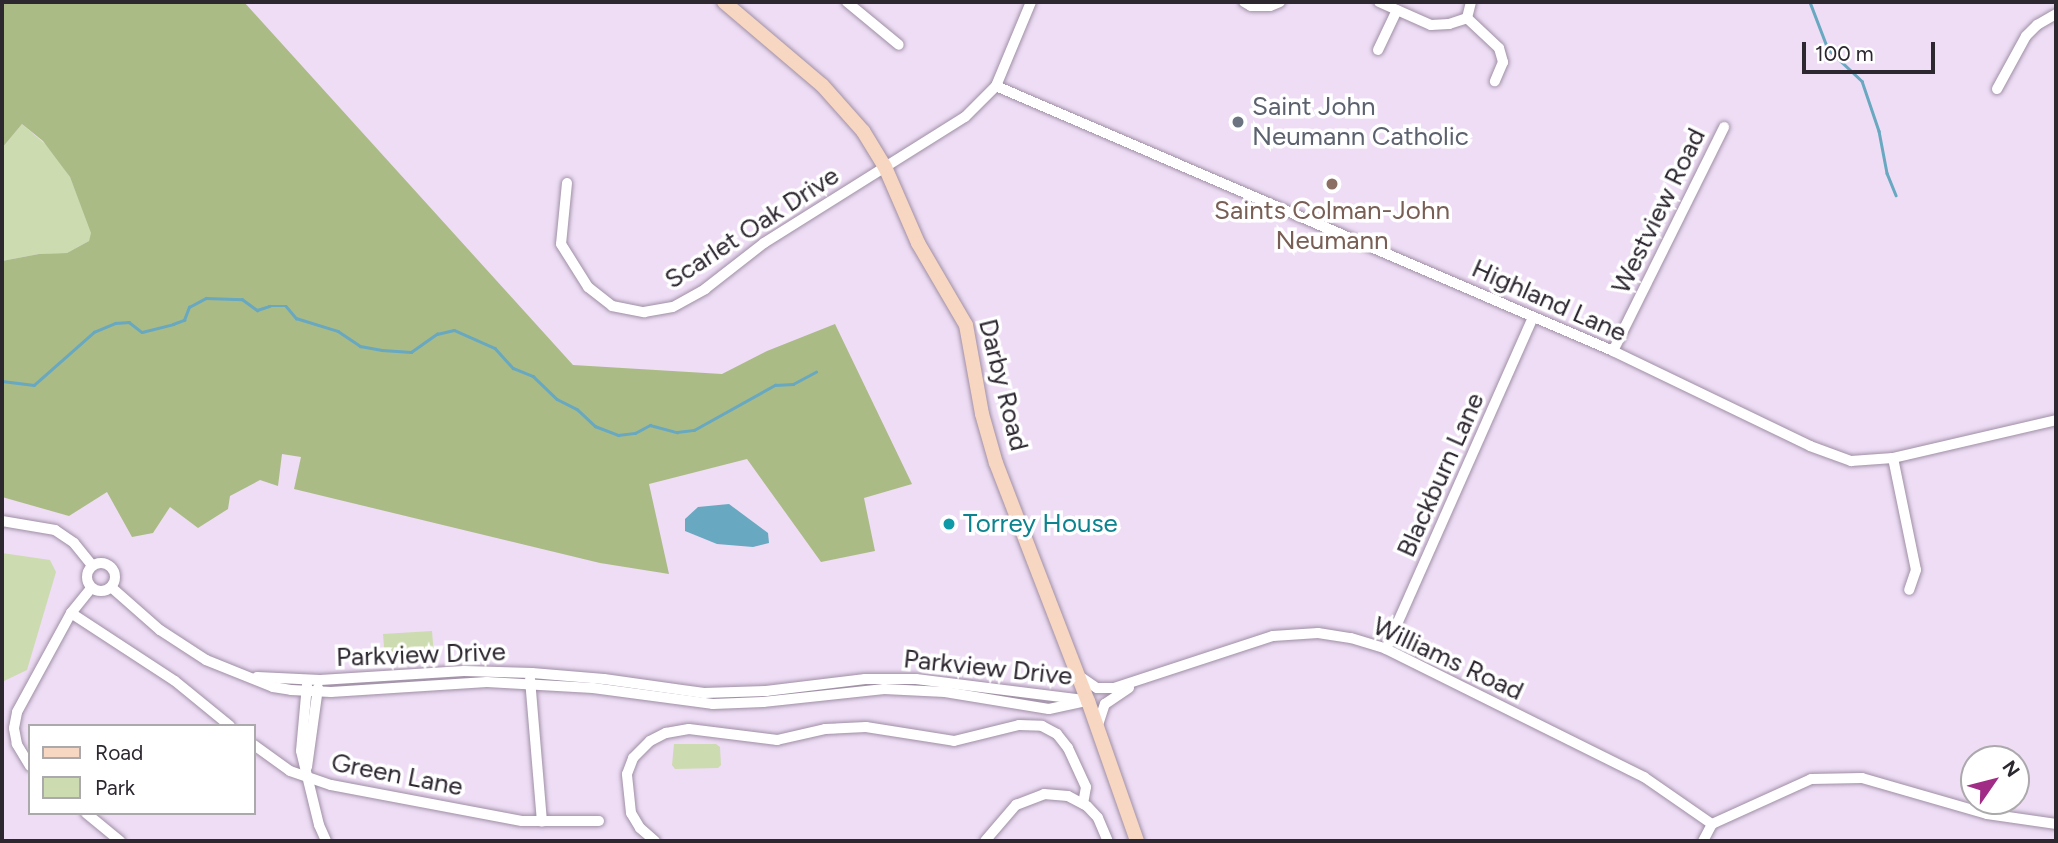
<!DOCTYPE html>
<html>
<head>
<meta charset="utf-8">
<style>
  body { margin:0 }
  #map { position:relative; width:2058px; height:843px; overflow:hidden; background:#eeddf5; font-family:Figtree,sans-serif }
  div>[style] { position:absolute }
  .green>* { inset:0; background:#cddbb0 }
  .forest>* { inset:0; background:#abbb86 }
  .water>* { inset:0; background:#68a8c0 }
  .stream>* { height:2.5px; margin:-1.25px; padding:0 1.25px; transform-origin:1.25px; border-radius:1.25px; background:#68a8c0 }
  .roads { filter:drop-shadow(0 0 2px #9f8fa5) drop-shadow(0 0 2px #9f8fa5) }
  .minor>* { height:10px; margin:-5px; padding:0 5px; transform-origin:5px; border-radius:5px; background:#fff }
  .minor>.ring { margin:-5px; padding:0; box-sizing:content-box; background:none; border:10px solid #fff; border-radius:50% }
  .secondary>* { height:14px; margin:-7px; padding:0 7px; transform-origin:7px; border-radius:7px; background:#f7d6c2 }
  .dots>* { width:19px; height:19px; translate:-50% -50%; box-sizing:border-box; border:4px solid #fff; border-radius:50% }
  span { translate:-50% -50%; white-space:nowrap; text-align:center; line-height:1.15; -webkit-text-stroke:7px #fff; paint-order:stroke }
  .worship-label { font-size:26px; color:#5b616d }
  .left { translate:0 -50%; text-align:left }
  .education-label { font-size:26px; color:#785e54 }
  .street-label { font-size:26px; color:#2d2730 }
  .culture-label { font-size:26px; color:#0d838f }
  .frame { position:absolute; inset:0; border:4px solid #2d2730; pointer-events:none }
  .legend { position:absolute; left:28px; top:724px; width:228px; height:91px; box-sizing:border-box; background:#fff; border:2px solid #aba9ac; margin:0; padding:9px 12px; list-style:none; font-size:21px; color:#2d2730 }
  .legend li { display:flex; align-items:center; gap:14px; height:35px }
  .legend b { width:35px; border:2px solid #aba9ac }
  .north { position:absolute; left:1960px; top:745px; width:70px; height:70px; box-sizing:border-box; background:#fff; border:2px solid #aba9ac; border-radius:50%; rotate:55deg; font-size:19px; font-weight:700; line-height:28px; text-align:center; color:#2d2730 }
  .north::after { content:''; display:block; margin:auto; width:24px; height:32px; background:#a12c86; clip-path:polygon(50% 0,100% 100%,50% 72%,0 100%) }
  .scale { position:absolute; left:1802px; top:42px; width:133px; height:32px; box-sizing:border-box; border:4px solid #2d2730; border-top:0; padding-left:9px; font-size:21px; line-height:24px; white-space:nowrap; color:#2d2730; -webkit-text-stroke:5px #fff; paint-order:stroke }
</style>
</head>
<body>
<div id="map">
  <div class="green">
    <i style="clip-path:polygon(22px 124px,51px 149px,70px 177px,92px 233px,89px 241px,67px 253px,39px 254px,2px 261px,2px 148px)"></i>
    <i style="clip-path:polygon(2px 553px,50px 560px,56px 572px,27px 670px,2px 682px)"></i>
    <i style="clip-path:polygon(432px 631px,434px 656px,385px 659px,383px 634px)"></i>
    <i style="clip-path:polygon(674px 744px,716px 744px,720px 747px,721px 765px,718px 768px,675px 769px,672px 765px)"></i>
  </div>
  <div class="forest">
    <i style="clip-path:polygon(2px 2px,244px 2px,573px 365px,722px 374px,767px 351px,835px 324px,912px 484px,864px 498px,875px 551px,821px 562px,747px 459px,649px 484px,669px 574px,600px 563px,294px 489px,301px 457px,282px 454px,278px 486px,260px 480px,230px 496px,228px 509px,198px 528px,170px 507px,153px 533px,132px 537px,107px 492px,69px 516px,2px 497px,2px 261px,39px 254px,67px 253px,89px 241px,91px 233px,70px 177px,43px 141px,22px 124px,2px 148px)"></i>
  </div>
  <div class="water">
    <i style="clip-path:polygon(729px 504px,768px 533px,769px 543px,753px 547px,717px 544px,685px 531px,685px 519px,698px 507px)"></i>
  </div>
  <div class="stream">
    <i style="left:1810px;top:2px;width:50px;rotate:69deg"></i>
    <i style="left:1828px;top:49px;width:47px;rotate:43.3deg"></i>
    <i style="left:1862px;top:81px;width:53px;rotate:71.2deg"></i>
    <i style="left:1879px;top:131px;width:43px;rotate:79.2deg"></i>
    <i style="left:1887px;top:173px;width:24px;rotate:68deg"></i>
    <i style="left:2px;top:381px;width:32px;rotate:7deg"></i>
    <i style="left:34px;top:385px;width:80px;rotate:-41.5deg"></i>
    <i style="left:94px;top:332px;width:23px;rotate:-23deg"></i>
    <i style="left:115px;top:323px;width:14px;rotate:-4deg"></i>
    <i style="left:129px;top:322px;width:16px;rotate:38deg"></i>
    <i style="left:142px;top:332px;width:32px;rotate:-14deg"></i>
    <i style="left:173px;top:324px;width:12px;rotate:-20deg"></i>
    <i style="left:184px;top:320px;width:14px;rotate:-69deg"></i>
    <i style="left:189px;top:307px;width:19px;rotate:-28deg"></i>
    <i style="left:206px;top:298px;width:36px;rotate:2deg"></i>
    <i style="left:242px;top:299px;width:19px;rotate:36deg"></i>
    <i style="left:257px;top:310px;width:13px;rotate:-18deg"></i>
    <i style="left:269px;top:306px;width:17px"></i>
    <i style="left:286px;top:306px;width:16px;rotate:50deg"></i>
    <i style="left:296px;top:318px;width:44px;rotate:17.2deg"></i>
    <i style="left:338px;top:331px;width:27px;rotate:34deg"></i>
    <i style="left:360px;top:346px;width:22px;rotate:10deg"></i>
    <i style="left:382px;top:350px;width:29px;rotate:4deg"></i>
    <i style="left:411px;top:352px;width:32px;rotate:-35deg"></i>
    <i style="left:437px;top:334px;width:17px;rotate:-13deg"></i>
    <i style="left:454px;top:330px;width:45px;rotate:23.7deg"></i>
    <i style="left:495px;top:348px;width:27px;rotate:48deg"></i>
    <i style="left:513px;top:368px;width:22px;rotate:22deg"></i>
    <i style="left:533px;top:376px;width:33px;rotate:44deg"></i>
    <i style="left:557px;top:399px;width:22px;rotate:27deg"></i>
    <i style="left:577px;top:409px;width:25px;rotate:43deg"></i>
    <i style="left:595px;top:426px;width:25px;rotate:21deg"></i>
    <i style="left:618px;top:435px;width:17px;rotate:-7deg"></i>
    <i style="left:635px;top:433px;width:17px;rotate:-28deg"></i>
    <i style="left:650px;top:425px;width:28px;rotate:15deg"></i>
    <i style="left:677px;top:432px;width:17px;rotate:-7deg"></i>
    <i style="left:694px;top:430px;width:93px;rotate:-29.1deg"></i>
    <i style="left:775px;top:385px;width:18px;rotate:-3deg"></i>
    <i style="left:793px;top:384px;width:26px;rotate:-28deg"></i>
  </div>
  <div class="roads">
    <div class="minor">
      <i style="left:847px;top:2px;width:67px;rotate:39.6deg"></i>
      <i style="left:1244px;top:2px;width:8px;rotate:30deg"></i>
      <i style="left:1251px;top:6px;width:19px"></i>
      <i style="left:1270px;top:6px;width:11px;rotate:-22deg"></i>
      <i style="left:1379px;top:2px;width:57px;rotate:23.9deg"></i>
      <i style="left:1431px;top:25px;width:18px;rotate:-3deg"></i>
      <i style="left:1449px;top:24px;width:19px;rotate:-18deg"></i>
      <i style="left:1467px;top:18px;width:16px;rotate:-76deg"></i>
      <i style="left:1467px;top:18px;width:44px;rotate:43.2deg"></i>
      <i style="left:1499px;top:48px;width:15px;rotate:74deg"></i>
      <i style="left:1503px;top:62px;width:21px;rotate:113deg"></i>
      <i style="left:1378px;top:50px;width:44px;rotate:-64.6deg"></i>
      <i style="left:996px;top:86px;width:672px;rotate:23.24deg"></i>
      <i style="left:1613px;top:351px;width:219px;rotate:25.7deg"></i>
      <i style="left:1810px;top:446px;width:44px;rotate:20.1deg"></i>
      <i style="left:1851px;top:461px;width:42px;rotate:-4.1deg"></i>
      <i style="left:1893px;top:458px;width:167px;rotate:-13.1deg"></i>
      <i style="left:1997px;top:89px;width:60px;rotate:-61.3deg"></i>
      <i style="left:2026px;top:36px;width:16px;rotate:-45deg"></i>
      <i style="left:2037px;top:25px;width:22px;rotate:-30deg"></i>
      <i style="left:567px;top:183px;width:61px;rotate:95.6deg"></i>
      <i style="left:561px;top:244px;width:51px;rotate:57.9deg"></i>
      <i style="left:588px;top:287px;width:31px;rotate:38deg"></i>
      <i style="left:612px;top:306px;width:33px;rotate:11deg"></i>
      <i style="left:644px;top:312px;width:29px;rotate:-10deg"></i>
      <i style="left:673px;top:307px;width:37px;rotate:-29deg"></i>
      <i style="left:705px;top:289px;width:75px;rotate:-37.9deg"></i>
      <i style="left:764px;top:243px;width:237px;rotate:-32.1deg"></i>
      <i style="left:965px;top:117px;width:44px;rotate:-45deg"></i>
      <i style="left:996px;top:86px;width:91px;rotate:-67.4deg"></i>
      <i style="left:1613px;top:351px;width:250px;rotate:-63.6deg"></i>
      <i style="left:1893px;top:458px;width:114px;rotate:78.4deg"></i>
      <i style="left:1916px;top:570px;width:21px;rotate:109deg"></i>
      <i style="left:2px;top:521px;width:54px;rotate:9.6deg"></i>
      <i style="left:55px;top:530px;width:23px;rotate:34deg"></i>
      <i style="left:74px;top:543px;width:28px;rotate:51deg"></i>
      <i class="ring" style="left:87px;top:563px;width:18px;height:18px"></i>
      <i style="left:111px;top:587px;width:65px;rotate:41.3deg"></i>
      <i style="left:160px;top:630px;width:55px;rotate:33.1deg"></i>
      <i style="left:206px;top:660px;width:72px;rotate:21.9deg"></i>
      <i style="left:273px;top:687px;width:18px;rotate:9deg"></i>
      <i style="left:291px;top:690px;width:40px;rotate:2.9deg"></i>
      <i style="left:331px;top:692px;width:156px;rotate:-3.7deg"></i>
      <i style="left:487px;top:682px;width:106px;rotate:3.2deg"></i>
      <i style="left:593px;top:688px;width:121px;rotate:7.6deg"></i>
      <i style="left:713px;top:704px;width:50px;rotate:-2.3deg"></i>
      <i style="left:763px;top:702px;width:122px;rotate:-6.1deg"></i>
      <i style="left:884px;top:689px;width:61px;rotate:2.8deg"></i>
      <i style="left:945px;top:692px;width:105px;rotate:9.3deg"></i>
      <i style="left:1049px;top:709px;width:40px;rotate:-12deg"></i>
      <i style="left:71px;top:613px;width:124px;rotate:33.2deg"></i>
      <i style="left:175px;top:681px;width:71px;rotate:39.3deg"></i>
      <i style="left:1386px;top:649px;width:363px;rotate:-66.1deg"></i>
      <i style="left:257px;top:677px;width:63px;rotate:2.7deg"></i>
      <i style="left:320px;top:680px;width:144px;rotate:-3.6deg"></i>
      <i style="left:464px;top:671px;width:68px;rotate:1.7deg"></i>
      <i style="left:532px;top:673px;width:72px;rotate:4.8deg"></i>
      <i style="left:604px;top:679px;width:101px;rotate:8deg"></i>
      <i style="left:704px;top:693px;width:62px;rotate:-1.8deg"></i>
      <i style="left:766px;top:691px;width:100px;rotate:-6.9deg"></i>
      <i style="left:865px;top:679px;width:51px"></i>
      <i style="left:916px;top:679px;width:169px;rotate:7.1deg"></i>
      <i style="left:1082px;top:678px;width:18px;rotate:34deg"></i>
      <i style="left:1097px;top:688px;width:17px"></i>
      <i style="left:1114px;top:688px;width:167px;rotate:-18.1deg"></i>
      <i style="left:1273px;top:636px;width:45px;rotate:-3.8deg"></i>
      <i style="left:1318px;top:633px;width:33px;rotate:9deg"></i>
      <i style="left:1351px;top:638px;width:37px;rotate:17deg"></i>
      <i style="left:1386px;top:649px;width:288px;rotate:26.4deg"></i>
      <i style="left:1644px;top:777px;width:83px;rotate:34.7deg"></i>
      <i style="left:530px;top:679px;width:143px;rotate:85.2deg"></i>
      <i style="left:307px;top:685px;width:66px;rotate:95.2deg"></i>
      <i style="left:301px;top:751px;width:76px;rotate:76.3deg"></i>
      <i style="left:319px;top:825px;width:17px;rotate:66deg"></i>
      <i style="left:1098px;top:725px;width:22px;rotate:-72deg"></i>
      <i style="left:1105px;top:704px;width:29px;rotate:-34deg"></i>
      <i style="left:254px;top:745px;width:44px;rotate:35.8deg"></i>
      <i style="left:290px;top:771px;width:43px;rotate:18.9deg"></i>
      <i style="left:331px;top:785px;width:194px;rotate:10.7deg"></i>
      <i style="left:522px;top:821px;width:77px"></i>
      <i style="left:30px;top:766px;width:26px;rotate:-121deg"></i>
      <i style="left:17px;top:744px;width:16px;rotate:-101deg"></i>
      <i style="left:14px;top:728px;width:16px;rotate:-79deg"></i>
      <i style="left:17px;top:712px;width:113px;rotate:-61.4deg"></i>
      <i style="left:71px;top:613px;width:32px;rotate:-51deg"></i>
      <i style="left:307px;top:767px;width:80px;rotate:-82.1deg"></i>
      <i style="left:86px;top:813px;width:44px;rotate:39.5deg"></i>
      <i style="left:655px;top:841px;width:20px;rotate:-139deg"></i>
      <i style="left:640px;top:828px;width:17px;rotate:-121deg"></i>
      <i style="left:631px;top:813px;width:39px;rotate:-96deg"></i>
      <i style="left:627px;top:774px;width:17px;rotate:-69deg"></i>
      <i style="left:633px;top:758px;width:24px;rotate:-45deg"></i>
      <i style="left:650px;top:741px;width:18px;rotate:-27deg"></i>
      <i style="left:666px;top:733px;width:23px;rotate:-10deg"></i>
      <i style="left:689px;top:729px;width:89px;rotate:7.1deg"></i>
      <i style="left:777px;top:740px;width:49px;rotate:-12.9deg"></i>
      <i style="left:825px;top:729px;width:41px;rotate:-2.8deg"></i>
      <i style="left:866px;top:727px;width:89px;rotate:9deg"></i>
      <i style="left:954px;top:741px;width:67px;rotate:-13.8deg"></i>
      <i style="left:1019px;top:725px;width:23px;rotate:2deg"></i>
      <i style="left:1042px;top:726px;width:17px;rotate:28deg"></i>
      <i style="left:1057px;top:734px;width:18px;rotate:52deg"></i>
      <i style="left:1068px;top:748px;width:43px;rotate:65.2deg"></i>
      <i style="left:1086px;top:787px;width:17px;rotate:100deg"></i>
      <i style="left:985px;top:841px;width:48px;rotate:-49.3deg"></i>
      <i style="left:1016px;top:805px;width:30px;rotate:-21deg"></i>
      <i style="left:1044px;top:794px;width:24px;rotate:5deg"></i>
      <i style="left:1068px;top:796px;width:21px;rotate:28deg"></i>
      <i style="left:1087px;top:806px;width:16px;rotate:47deg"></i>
      <i style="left:1098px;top:818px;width:25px;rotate:67deg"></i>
      <i style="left:1703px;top:841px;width:19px;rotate:-62deg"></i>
      <i style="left:1712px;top:824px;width:109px;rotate:-24.4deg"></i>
      <i style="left:1811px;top:779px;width:51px;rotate:-1.1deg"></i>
      <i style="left:1862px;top:778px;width:130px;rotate:16.1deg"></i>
      <i style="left:1987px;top:814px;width:70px;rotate:8.2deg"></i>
    </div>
    <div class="secondary">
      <i style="left:724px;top:2px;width:128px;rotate:40.3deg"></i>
      <i style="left:822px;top:85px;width:62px;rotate:48.3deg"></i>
      <i style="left:863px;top:131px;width:42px;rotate:58.6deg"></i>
      <i style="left:885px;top:167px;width:83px;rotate:66.5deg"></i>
      <i style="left:918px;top:243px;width:95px;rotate:59.7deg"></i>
      <i style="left:966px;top:325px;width:90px;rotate:79.8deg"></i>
      <i style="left:982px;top:414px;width:51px;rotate:74.1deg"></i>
      <i style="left:996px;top:463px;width:255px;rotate:68.9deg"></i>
      <i style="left:1088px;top:701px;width:148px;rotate:70.7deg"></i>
    </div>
  </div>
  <div class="dots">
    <i style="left:1238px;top:122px;background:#6b7280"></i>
    <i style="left:1332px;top:184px;background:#8d6e63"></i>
    <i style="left:949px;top:524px;background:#0f9aa8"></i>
  </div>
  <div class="worship-label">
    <span class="left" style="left:1252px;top:122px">Saint John<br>Neumann Catholic</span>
  </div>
  <div class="education-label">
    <span style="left:1332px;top:226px">Saints Colman-John<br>Neumann</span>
  </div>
  <div class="street-label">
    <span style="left:1659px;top:211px;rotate:-64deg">Westview Road</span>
    <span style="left:752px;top:228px;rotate:-33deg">Scarlet Oak Drive</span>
    <span style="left:1549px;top:301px;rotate:24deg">Highland Lane</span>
    <span style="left:1003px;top:385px;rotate:76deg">Darby Road</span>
    <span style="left:1441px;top:475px;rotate:-66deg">Blackburn Lane</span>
    <span style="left:421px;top:655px;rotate:-2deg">Parkview Drive</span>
    <span style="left:1448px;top:659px;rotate:25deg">Williams Road</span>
    <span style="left:988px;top:668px;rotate:6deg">Parkview Drive</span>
    <span style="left:397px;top:775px;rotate:11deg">Green Lane</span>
  </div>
  <div class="culture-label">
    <span class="left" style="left:963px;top:524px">Torrey House</span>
  </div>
  <div class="frame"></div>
  <ul class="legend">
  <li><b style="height:9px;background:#f7d6c2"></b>Road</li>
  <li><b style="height:19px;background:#cddbb0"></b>Park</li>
  </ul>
  <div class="north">N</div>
  <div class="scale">100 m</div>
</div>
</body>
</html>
